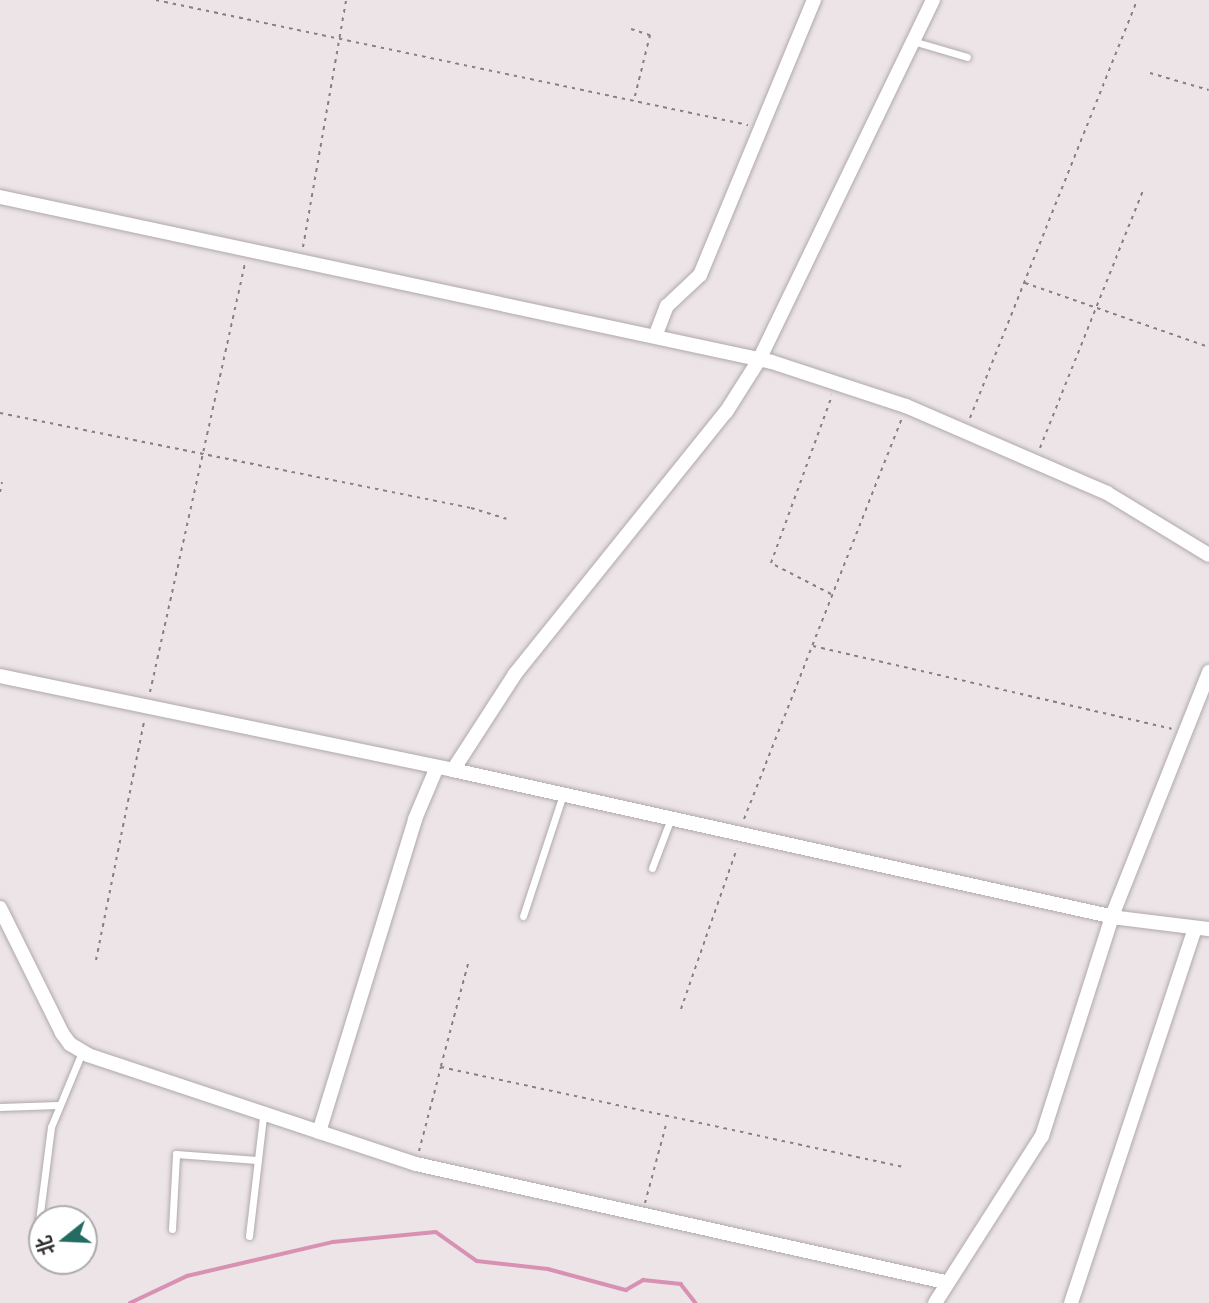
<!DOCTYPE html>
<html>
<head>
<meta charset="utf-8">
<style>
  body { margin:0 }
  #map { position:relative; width:1209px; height:1303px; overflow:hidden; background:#ece4e7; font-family:"Source Serif 4","Noto Sans SC",serif }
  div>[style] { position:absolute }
  .stream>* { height:3.5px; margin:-1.75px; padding:0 1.75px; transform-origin:1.75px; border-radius:1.75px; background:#d891b3 }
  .path>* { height:2px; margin-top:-1px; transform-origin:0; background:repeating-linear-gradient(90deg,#868082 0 3.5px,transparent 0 8.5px) }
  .roads { filter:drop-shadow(0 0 2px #b0a8ab) drop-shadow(0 0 2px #b0a8ab) }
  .lane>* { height:7px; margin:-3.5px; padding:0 3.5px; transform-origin:3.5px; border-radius:3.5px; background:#fff }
  .street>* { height:14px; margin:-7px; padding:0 7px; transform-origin:7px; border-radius:7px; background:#fff }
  span { translate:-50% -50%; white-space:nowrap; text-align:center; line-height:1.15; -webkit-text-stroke:7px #fff; paint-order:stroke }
  .north { position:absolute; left:28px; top:1205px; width:70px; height:70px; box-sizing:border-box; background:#fff; border:2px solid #acaaab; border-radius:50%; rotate:252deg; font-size:19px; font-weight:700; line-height:28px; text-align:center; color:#2f2b2d }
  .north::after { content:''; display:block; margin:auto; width:24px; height:32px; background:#246b61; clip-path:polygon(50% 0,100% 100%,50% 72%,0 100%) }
</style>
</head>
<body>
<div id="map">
  <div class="stream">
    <i style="left:130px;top:1303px;width:63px;rotate:-25.3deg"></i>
    <i style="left:187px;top:1276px;width:150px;rotate:-13.1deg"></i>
    <i style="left:333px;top:1242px;width:103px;rotate:-5.5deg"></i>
    <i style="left:436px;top:1232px;width:50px;rotate:35.3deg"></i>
    <i style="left:477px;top:1261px;width:71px;rotate:6.4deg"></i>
    <i style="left:548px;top:1269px;width:81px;rotate:15.1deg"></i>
    <i style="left:626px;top:1290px;width:20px;rotate:-30deg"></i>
    <i style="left:643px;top:1280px;width:38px;rotate:6deg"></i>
    <i style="left:681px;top:1284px;width:24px;rotate:52deg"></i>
  </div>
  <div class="path">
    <i style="left:156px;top:0;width:605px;rotate:11.92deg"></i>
    <i style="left:631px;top:29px;width:20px;rotate:18deg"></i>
    <i style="left:650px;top:35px;width:67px;rotate:103.8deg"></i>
    <i style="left:1150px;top:73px;width:61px;rotate:16.1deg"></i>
    <i style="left:303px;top:247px;width:251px;rotate:-80.1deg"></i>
    <i style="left:1025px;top:283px;width:195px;rotate:19.2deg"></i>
    <i style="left:0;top:413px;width:480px;rotate:11.4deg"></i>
    <i style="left:471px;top:508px;width:37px;rotate:17deg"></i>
    <i style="left:970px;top:418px;width:450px;rotate:-68.2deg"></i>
    <i style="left:1040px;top:448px;width:278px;rotate:-68.2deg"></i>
    <i style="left:0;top:492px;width:10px;rotate:-79deg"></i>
    <i style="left:831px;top:594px;width:68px;rotate:-152.7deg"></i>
    <i style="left:771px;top:563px;width:179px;rotate:-70deg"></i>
    <i style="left:813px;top:646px;width:368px;rotate:13deg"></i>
    <i style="left:150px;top:692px;width:439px;rotate:-77.5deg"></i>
    <i style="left:744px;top:819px;width:429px;rotate:-68.5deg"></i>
    <i style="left:96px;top:960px;width:244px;rotate:-78.6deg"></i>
    <i style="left:681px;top:1009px;width:170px;rotate:-70.8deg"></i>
    <i style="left:441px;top:1066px;width:106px;rotate:-75.2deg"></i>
    <i style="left:419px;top:1151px;width:87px;rotate:-75.3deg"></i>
    <i style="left:441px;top:1067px;width:472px;rotate:12.2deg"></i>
    <i style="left:645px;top:1203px;width:85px;rotate:-75deg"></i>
  </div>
  <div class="roads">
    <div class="lane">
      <i style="left:916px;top:42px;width:53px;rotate:16.4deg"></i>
      <i style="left:652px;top:868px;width:53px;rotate:-69.2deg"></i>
      <i style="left:523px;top:916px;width:128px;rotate:-71.8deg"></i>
      <i style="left:0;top:1107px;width:58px;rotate:-2deg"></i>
      <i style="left:172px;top:1229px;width:75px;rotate:-86.9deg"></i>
      <i style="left:176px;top:1154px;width:81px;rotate:4.2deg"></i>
      <i style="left:249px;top:1236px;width:121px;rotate:-83.3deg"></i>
      <i style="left:36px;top:1244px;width:118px;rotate:-82.7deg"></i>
      <i style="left:51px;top:1127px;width:81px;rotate:-67.5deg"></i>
    </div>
    <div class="street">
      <i style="left:0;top:197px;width:789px;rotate:12.06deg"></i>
      <i style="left:772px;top:362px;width:141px;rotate:18.2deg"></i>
      <i style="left:906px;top:406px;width:219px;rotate:23.4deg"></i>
      <i style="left:1107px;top:493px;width:119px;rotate:31.3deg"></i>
      <i style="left:656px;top:334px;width:30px;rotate:-69deg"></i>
      <i style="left:667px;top:306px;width:45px;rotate:-43.2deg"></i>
      <i style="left:700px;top:275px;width:298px;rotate:-67.5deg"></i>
      <i style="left:0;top:676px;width:463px;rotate:11.7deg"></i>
      <i style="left:453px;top:770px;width:682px;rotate:12.53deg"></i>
      <i style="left:1119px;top:918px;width:91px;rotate:7deg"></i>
      <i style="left:453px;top:770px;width:114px;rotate:-57.1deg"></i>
      <i style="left:515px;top:674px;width:336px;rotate:-51.2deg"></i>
      <i style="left:726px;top:412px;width:62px;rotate:-57.6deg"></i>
      <i style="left:759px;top:360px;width:400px;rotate:-64.2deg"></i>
      <i style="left:0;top:908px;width:140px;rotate:63.6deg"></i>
      <i style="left:62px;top:1033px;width:14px;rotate:54deg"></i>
      <i style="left:70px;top:1044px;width:21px;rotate:31deg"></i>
      <i style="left:88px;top:1055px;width:346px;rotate:18.4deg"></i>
      <i style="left:416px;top:1164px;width:542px;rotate:12.57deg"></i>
      <i style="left:319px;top:1132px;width:327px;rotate:-72.9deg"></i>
      <i style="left:415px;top:819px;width:56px;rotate:-67.1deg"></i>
      <i style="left:935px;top:1303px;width:198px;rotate:-57.4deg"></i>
      <i style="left:1042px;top:1136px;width:231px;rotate:-72.3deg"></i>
      <i style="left:1112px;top:916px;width:263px;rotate:-68.3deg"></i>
      <i style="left:1071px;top:1303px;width:393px;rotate:-71.7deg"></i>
    </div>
  </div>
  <div class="north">北</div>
</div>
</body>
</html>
